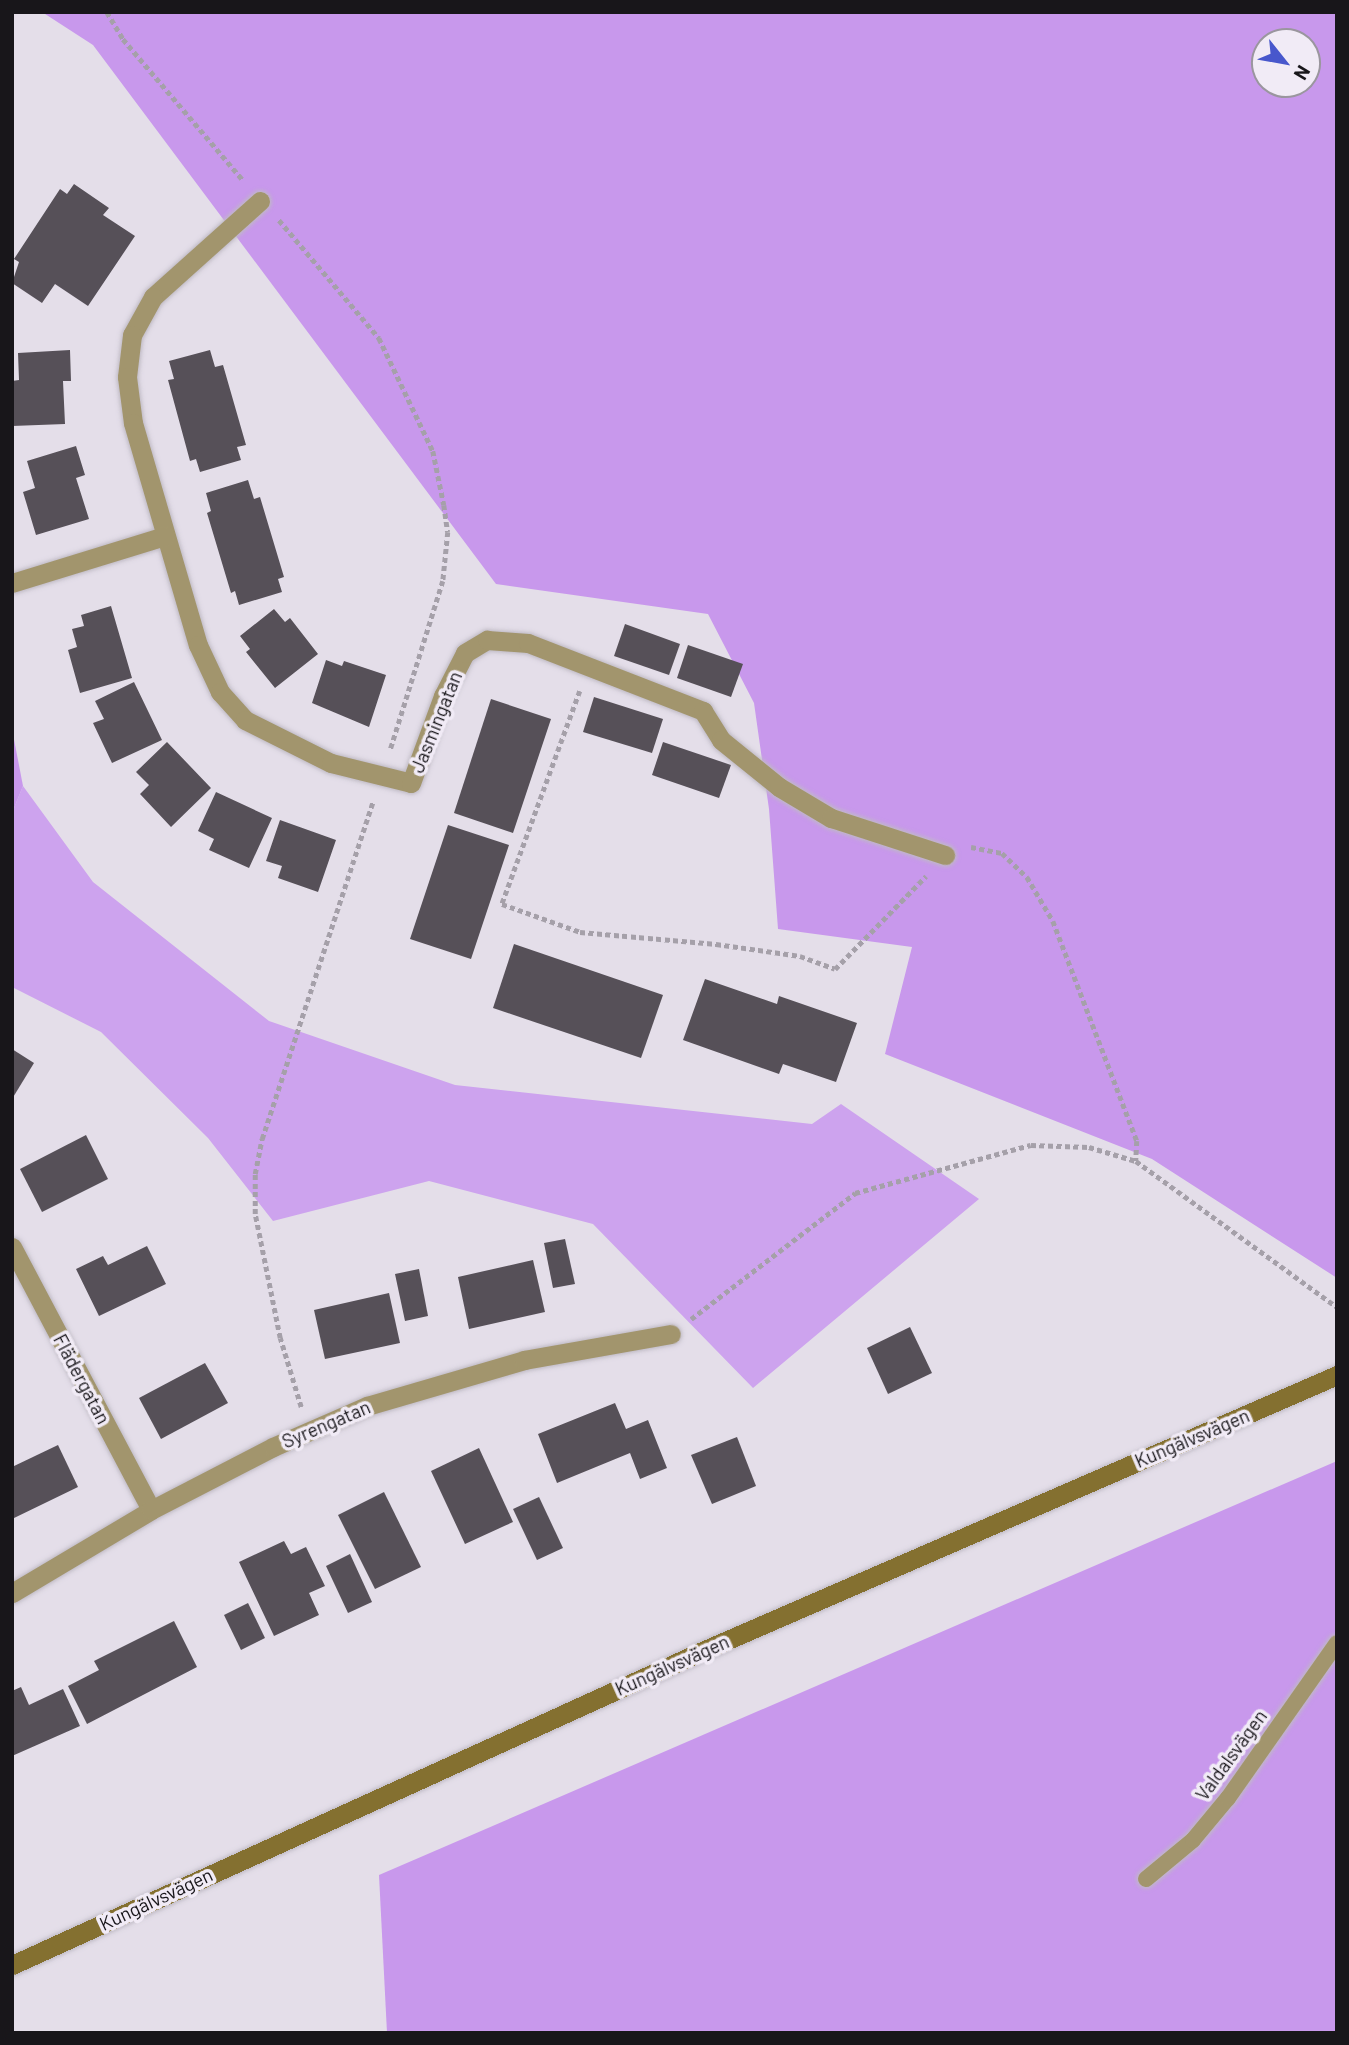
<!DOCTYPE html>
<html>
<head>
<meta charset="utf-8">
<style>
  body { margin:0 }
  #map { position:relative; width:1349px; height:2045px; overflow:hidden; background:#e4dee9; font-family:Barlow,sans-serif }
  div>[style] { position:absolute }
  .green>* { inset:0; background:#cda3ee }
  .forest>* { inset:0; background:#c898ec }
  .building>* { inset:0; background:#565058 }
  .path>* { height:4.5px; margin-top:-2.25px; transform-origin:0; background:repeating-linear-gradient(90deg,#a5a0a9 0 5px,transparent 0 8.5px) }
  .roads { filter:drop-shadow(0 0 2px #bfbac4) drop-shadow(0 0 2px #bfbac4) }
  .service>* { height:16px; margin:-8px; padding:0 8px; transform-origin:8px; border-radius:8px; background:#a2956d }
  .minor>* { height:19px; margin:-9.5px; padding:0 9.5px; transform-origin:9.5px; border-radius:9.5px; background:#a2956d }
  .secondary>* { height:19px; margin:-9.5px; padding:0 9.5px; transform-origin:9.5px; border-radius:9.5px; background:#847030 }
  span { translate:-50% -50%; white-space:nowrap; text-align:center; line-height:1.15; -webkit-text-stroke:7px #f1ebf6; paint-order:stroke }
  .street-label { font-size:19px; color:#18161a }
  .frame { position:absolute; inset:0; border:14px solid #18161a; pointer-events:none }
  .north { position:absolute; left:1251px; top:28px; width:70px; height:70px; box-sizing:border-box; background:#f1ebf6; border:2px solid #9a969e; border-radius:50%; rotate:121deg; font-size:19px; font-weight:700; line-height:28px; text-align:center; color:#18161a }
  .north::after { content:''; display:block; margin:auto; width:24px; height:32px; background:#4857cc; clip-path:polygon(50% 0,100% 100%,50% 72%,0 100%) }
</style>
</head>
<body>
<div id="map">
  <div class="green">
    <i style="clip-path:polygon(23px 786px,93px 882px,269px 1021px,455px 1085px,812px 1124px,841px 1104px,979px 1199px,753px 1388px,593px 1224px,429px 1181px,273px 1221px,208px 1138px,101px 1032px,12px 987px,12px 813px)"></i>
  </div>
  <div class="forest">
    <i style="clip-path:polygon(evenodd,42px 12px,1337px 12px,1337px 1278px,1152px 1159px,885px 1054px,912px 947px,778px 929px,769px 809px,754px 703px,708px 614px,496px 584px,93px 45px,42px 12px,1265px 42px,1307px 42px,1307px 84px,1265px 84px,1265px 42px)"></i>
    <i style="clip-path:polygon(12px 729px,23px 786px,12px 813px)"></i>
    <i style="clip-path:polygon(1337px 1461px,1337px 2033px,387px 2033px,379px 1875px)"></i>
  </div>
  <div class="building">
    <i style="clip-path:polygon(74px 184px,109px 208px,103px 215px,135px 236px,88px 306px,55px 284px,42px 303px,12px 283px,19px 262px,14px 259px,60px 189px,67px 194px)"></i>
    <i style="clip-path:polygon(70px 350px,71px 381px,63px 381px,65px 424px,12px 426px,12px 381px,19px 380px,18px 353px)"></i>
    <i style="clip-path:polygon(210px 350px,215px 367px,223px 365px,246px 445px,237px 447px,241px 460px,200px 472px,196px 459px,190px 461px,168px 380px,174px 379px,169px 361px)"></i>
    <i style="clip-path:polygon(76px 446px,85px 475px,76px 478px,89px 519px,36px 535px,23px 492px,35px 488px,27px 461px)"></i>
    <i style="clip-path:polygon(248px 480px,254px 499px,260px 497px,284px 577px,278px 579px,282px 592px,239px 605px,235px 591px,231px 593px,207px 513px,211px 511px,206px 493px)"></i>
    <i style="clip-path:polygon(111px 606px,132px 678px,80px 693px,68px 650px,77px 647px,72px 629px,84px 626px,81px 615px)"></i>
    <i style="clip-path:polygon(274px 609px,285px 622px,290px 618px,318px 654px,275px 688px,246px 652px,250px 649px,240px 636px)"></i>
    <i style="clip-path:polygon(625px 624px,680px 644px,669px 675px,614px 656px)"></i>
    <i style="clip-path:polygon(688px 645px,743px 664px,731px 697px,677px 678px)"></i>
    <i style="clip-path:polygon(326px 660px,342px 666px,344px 661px,386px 675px,369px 727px,312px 703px)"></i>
    <i style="clip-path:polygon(134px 682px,162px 740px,112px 763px,93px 723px,104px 719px,95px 701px)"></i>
    <i style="clip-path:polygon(594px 697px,663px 719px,652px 753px,583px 732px)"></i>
    <i style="clip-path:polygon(491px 699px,551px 719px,513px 833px,454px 813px)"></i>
    <i style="clip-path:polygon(167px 742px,211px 788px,171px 827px,140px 794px,149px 785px,136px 772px)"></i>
    <i style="clip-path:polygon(663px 742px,731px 765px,719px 798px,652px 775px)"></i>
    <i style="clip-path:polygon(216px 792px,272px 818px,249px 868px,209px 850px,214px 839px,198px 831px)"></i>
    <i style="clip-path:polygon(280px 820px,336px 840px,318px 892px,278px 878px,282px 866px,266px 861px)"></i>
    <i style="clip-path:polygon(448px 825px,509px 845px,471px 959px,410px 939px)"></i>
    <i style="clip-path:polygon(514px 944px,663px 995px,641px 1058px,493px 1008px)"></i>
    <i style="clip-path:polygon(705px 979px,777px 1004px,779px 996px,857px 1023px,836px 1082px,783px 1064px,779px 1074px,683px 1040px)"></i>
    <i style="clip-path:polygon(12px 1049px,34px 1063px,12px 1099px)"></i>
    <i style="clip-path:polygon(86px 1135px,108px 1179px,42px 1212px,20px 1169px)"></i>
    <i style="clip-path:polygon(565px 1239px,575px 1284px,553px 1288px,544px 1243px)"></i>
    <i style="clip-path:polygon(147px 1246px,166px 1284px,99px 1316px,76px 1269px,103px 1256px,108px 1265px)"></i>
    <i style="clip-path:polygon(533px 1260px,545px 1312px,469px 1329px,458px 1277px)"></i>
    <i style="clip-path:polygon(419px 1269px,428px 1316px,405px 1321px,395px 1274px)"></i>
    <i style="clip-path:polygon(389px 1293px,400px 1343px,325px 1359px,314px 1310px)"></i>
    <i style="clip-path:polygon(910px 1327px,932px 1373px,888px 1394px,867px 1348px)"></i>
    <i style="clip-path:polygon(205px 1363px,228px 1403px,161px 1439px,139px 1398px)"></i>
    <i style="clip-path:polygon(615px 1403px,626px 1429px,648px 1420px,667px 1468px,640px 1479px,630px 1453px,557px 1483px,538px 1434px)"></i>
    <i style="clip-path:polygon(737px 1437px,756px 1486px,712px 1504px,691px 1455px)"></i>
    <i style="clip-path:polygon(58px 1445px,78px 1487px,12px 1519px,12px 1467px)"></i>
    <i style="clip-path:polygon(479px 1448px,513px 1522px,465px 1544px,431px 1471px)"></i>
    <i style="clip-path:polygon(384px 1492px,421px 1567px,375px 1589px,338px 1515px)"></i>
    <i style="clip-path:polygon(539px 1497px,563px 1548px,537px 1560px,513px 1509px)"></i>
    <i style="clip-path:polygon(284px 1541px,291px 1554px,306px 1547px,325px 1586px,309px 1593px,319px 1615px,274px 1636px,239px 1562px)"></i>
    <i style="clip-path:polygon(350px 1554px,372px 1602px,348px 1613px,326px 1566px)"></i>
    <i style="clip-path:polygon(248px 1603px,265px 1638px,241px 1650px,224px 1615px)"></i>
    <i style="clip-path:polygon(174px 1621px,197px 1667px,87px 1724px,68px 1686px,99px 1670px,94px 1661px)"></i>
    <i style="clip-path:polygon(21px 1687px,29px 1705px,63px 1689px,80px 1726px,12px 1756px,12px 1691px)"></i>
  </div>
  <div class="path">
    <i style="left:107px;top:12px;width:31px;rotate:59deg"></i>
    <i style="left:123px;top:39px;width:185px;rotate:49.6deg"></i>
    <i style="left:279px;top:220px;width:155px;rotate:49.7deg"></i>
    <i style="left:379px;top:338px;width:125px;rotate:64.5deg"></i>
    <i style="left:433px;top:451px;width:55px;rotate:78.5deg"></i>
    <i style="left:444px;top:505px;width:27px;rotate:82deg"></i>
    <i style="left:448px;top:532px;width:49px;rotate:95.8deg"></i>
    <i style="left:443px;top:581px;width:178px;rotate:107.3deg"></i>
    <i style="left:580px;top:691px;width:227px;rotate:110.1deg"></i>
    <i style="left:502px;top:904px;width:83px;rotate:19.7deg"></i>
    <i style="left:580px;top:932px;width:137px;rotate:5deg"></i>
    <i style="left:716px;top:944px;width:85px;rotate:8.1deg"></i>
    <i style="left:800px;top:956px;width:37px;rotate:20deg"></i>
    <i style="left:835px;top:969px;width:130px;rotate:-45.6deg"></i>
    <i style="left:971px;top:847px;width:32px;rotate:11deg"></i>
    <i style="left:1002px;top:853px;width:35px;rotate:44deg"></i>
    <i style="left:1027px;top:877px;width:51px;rotate:59.4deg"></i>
    <i style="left:1053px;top:921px;width:235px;rotate:69.1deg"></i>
    <i style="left:1137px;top:1141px;width:20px;rotate:93deg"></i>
    <i style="left:691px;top:1319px;width:207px;rotate:-37.5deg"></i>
    <i style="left:855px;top:1193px;width:182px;rotate:-15.3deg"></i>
    <i style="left:1031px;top:1145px;width:58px;rotate:2deg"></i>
    <i style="left:1089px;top:1147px;width:49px;rotate:16.6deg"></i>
    <i style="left:1136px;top:1161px;width:248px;rotate:36deg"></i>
    <i style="left:301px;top:1407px;width:72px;rotate:-106.9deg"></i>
    <i style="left:280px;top:1338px;width:126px;rotate:-101.4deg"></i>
    <i style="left:255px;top:1214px;width:40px;rotate:-90deg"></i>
    <i style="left:255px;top:1174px;width:36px;rotate:-79deg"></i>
    <i style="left:262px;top:1139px;width:355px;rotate:-71.8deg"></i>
  </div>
  <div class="roads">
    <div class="service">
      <i style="left:1146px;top:1879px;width:61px;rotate:-39.7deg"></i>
      <i style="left:1193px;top:1840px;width:55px;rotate:-50.2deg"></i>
      <i style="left:1228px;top:1798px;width:189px;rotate:-54.9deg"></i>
    </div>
    <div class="minor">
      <i style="left:260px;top:201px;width:144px;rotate:138.1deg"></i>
      <i style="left:153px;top:297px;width:43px;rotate:118.9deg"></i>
      <i style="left:132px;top:335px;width:42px;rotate:96.8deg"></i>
      <i style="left:127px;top:377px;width:46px;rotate:82.6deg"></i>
      <i style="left:133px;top:423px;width:231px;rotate:73.7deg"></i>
      <i style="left:198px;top:645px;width:52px;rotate:64.9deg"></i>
      <i style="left:220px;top:692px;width:38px;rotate:48deg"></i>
      <i style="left:245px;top:720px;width:96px;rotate:26.6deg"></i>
      <i style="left:331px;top:763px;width:82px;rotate:14deg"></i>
      <i style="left:411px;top:783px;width:93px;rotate:-69.8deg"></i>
      <i style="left:443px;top:696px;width:48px;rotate:-62.9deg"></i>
      <i style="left:465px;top:653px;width:26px;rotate:-31deg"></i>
      <i style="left:487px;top:640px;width:41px;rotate:4.2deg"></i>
      <i style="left:528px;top:643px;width:188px;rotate:21.2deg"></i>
      <i style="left:703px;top:711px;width:34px;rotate:58deg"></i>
      <i style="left:721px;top:740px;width:75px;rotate:39deg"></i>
      <i style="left:779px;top:787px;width:61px;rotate:30.8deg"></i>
      <i style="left:831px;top:818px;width:120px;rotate:18deg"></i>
      <i style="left:12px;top:583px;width:160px;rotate:-17.1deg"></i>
      <i style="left:12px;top:1247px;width:297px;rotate:62.1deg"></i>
      <i style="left:12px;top:1593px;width:162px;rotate:-30.8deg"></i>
      <i style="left:151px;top:1510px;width:137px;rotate:-27.3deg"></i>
      <i style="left:273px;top:1447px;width:103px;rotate:-23.6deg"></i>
      <i style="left:367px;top:1406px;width:164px;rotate:-16.3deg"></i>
      <i style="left:524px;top:1360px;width:149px;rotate:-10deg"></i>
    </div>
    <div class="secondary">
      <i style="left:12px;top:1965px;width:756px;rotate:-24.46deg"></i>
      <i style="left:700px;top:1652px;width:695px;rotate:-23.5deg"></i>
    </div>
  </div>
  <div class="street-label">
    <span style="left:436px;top:722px;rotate:-68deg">Jasmingatan</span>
    <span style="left:82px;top:1379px;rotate:62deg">Flädergatan</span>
    <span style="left:326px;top:1424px;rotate:-23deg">Syrengatan</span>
    <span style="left:1192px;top:1438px;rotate:-23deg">Kungälvsvägen</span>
    <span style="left:672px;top:1665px;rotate:-24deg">Kungälvsvägen</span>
    <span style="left:1231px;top:1755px;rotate:-54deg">Valdalsvägen</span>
    <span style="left:156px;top:1899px;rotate:-25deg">Kungälvsvägen</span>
  </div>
  <div class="frame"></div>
  <div class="north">N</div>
</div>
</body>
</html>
